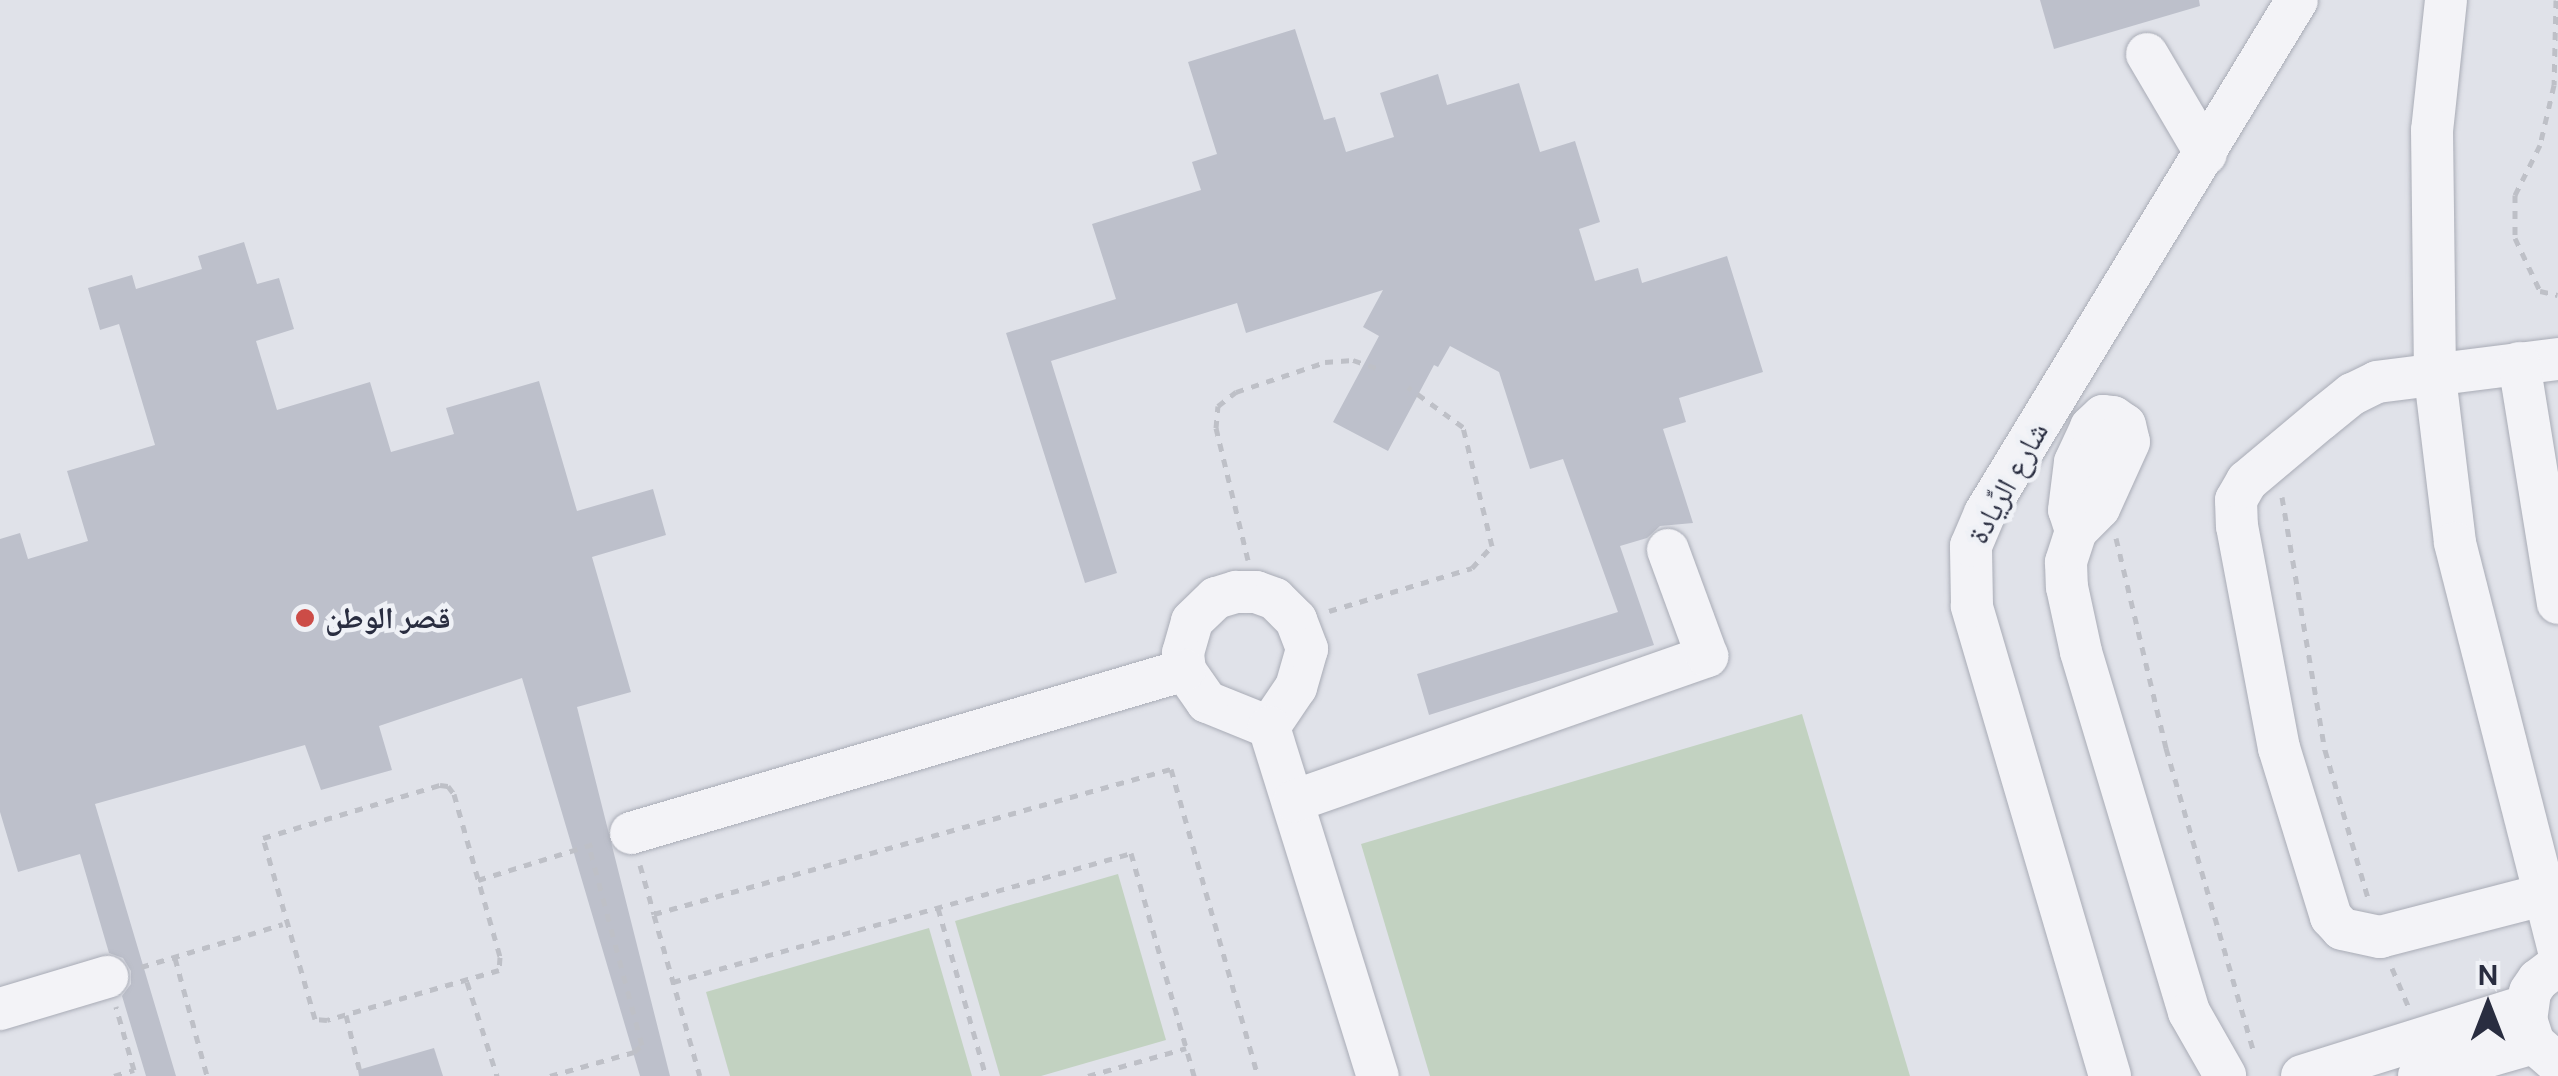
<!DOCTYPE html>
<html>
<head>
<meta charset="utf-8">
<style>
  body { margin:0 }
  #map { position:relative; width:2558px; height:1076px; overflow:hidden; background:#e0e2e9; font-family:"DM Sans","Noto Naskh Arabic",sans-serif }
  div>[style] { position:absolute }
  .green>* { inset:0; background:#c2d2c1 }
  .building>* { inset:0; background:#bdc0cb }
  .path>* { height:5px; margin-top:-2.5px; transform-origin:0; background:repeating-linear-gradient(90deg,#bec0c7 0 8px,transparent 0 16px) }
  .roads { filter:drop-shadow(0 0 2px #a9acb6) drop-shadow(0 0 2px #a9acb6) }
  .minor>* { height:42px; margin:-21px; padding:0 21px; transform-origin:21px; border-radius:21px; background:#f3f3f7 }
  .dots>* { width:28px; height:28px; translate:-50% -50%; box-sizing:border-box; border:5px solid #eff1f6; border-radius:50% }
  span { translate:-50% -50%; white-space:nowrap; text-align:center; line-height:1.15; -webkit-text-stroke:9px #eff1f6; paint-order:stroke }
  .street-label { font-size:30px; color:#292d40 }
  .poi-label { font-size:30px; color:#292d40; font-weight:700 }
  .left { translate:0 -50%; text-align:left }
  .north { position:absolute; left:2438px; top:956px; width:100px; height:100px; -webkit-text-stroke:8px #eff1f6; paint-order:stroke; rotate:0deg; font-size:28px; font-weight:700; line-height:40px; text-align:center; color:#292d40 }
  .north::after { content:''; display:block; margin:auto; width:35px; height:45px; background:#292d40; clip-path:polygon(50% 0,100% 100%,50% 72%,0 100%) }
</style>
</head>
<body>
<div id="map">
  <div class="green">
    <i style="clip-path:polygon(1802px 714px,1910px 1076px,1430px 1076px,1361px 844px)"></i>
    <i style="clip-path:polygon(1118px 874px,1166px 1040px,1041px 1076px,1000px 1076px,955px 921px)"></i>
    <i style="clip-path:polygon(929px 928px,972px 1076px,730px 1076px,706px 992px)"></i>
  </div>
  <div class="building">
    <i style="clip-path:polygon(2040px 0,2199px 0,2200px 6px,2054px 49px)"></i>
    <i style="clip-path:polygon(1295px 29px,1324px 120px,1335px 117px,1346px 152px,1394px 137px,1380px 93px,1438px 74px,1447px 105px,1519px 83px,1540px 152px,1575px 141px,1600px 222px,1579px 229px,1595px 281px,1638px 268px,1642px 283px,1727px 256px,1763px 372px,1679px 398px,1686px 422px,1663px 429px,1693px 523px,1660px 526px,1647px 538px,1620px 546px,1654px 645px,1429px 715px,1417px 674px,1618px 612px,1563px 459px,1530px 469px,1499px 372px,1450px 346px,1438px 367px,1434px 365px,1388px 451px,1333px 422px,1379px 336px,1363px 327px,1383px 290px,1246px 333px,1237px 303px,1051px 361px,1117px 573px,1085px 583px,1006px 333px,1116px 299px,1092px 224px,1201px 190px,1192px 162px,1217px 154px,1188px 62px)"></i>
    <i style="clip-path:polygon(244px 242px,257px 284px,279px 278px,294px 329px,256px 341px,277px 410px,370px 382px,391px 452px,454px 434px,446px 408px,539px 381px,577px 511px,653px 489px,666px 535px,592px 557px,631px 692px,577px 707px,670px 1076px,640px 1076px,522px 678px,379px 726px,392px 770px,321px 790px,305px 745px,95px 804px,176px 1076px,146px 1076px,122px 996px,131px 984px,131px 971px,123px 958px,109px 953px,80px 854px,18px 872px,0 812px,0 539px,20px 533px,28px 559px,88px 541px,67px 471px,155px 445px,119px 324px,100px 330px,88px 288px,132px 275px,136px 289px,202px 269px,198px 256px)"></i>
    <i style="clip-path:polygon(434px 1048px,443px 1076px,359px 1076px,358px 1070px)"></i>
  </div>
  <div class="path">
    <i style="left:2556px;top:0;width:85px;rotate:91.3deg"></i>
    <i style="left:2554px;top:85px;width:62px;rotate:103.1deg"></i>
    <i style="left:2540px;top:145px;width:56px;rotate:116.6deg"></i>
    <i style="left:2515px;top:195px;width:43px;rotate:90deg"></i>
    <i style="left:2515px;top:238px;width:59px;rotate:64.7deg"></i>
    <i style="left:2540px;top:291px;width:18px;rotate:13deg"></i>
    <i style="left:2282px;top:497px;width:257px;rotate:80.4deg"></i>
    <i style="left:2325px;top:750px;width:157px;rotate:73.8deg"></i>
    <i style="left:2116px;top:538px;width:216px;rotate:76.6deg"></i>
    <i style="left:2166px;top:748px;width:313px;rotate:73.9deg"></i>
    <i style="left:1248px;top:560px;width:136px;rotate:-103.6deg"></i>
    <i style="left:1216px;top:428px;width:22px;rotate:-85deg"></i>
    <i style="left:1218px;top:406px;width:23px;rotate:-38deg"></i>
    <i style="left:1236px;top:392px;width:94px;rotate:-18.6deg"></i>
    <i style="left:1325px;top:362px;width:28px;rotate:-4deg"></i>
    <i style="left:1353px;top:360px;width:28px;rotate:19deg"></i>
    <i style="left:1329px;top:611px;width:149px;rotate:-16.7deg"></i>
    <i style="left:1472px;top:568px;width:30px;rotate:-48deg"></i>
    <i style="left:1492px;top:546px;width:122px;rotate:-103.7deg"></i>
    <i style="left:1463px;top:427px;width:68px;rotate:-144deg"></i>
    <i style="left:440px;top:785px;width:8px;rotate:7deg"></i>
    <i style="left:448px;top:786px;width:10px;rotate:53deg"></i>
    <i style="left:454px;top:794px;width:169px;rotate:74.2deg"></i>
    <i style="left:500px;top:957px;width:13px;rotate:94deg"></i>
    <i style="left:499px;top:970px;width:179px;rotate:163.8deg"></i>
    <i style="left:327px;top:1020px;width:12px;rotate:-175deg"></i>
    <i style="left:315px;top:1019px;width:188px;rotate:-106deg"></i>
    <i style="left:263px;top:838px;width:185px;rotate:-16.7deg"></i>
    <i style="left:640px;top:865px;width:51px;rotate:74.1deg"></i>
    <i style="left:654px;top:914px;width:537px;rotate:-15.67deg"></i>
    <i style="left:1171px;top:769px;width:319px;rotate:74.2deg"></i>
    <i style="left:478px;top:880px;width:128px;rotate:-17.3deg"></i>
    <i style="left:938px;top:908px;width:175px;rotate:74.1deg"></i>
    <i style="left:654px;top:915px;width:167px;rotate:74.1deg"></i>
    <i style="left:175px;top:958px;width:122px;rotate:74.8deg"></i>
    <i style="left:141px;top:967px;width:148px;rotate:-16.8deg"></i>
    <i style="left:2392px;top:968px;width:43px;rotate:67deg"></i>
    <i style="left:467px;top:982px;width:99px;rotate:72.3deg"></i>
    <i style="left:673px;top:982px;width:476px;rotate:-15.7deg"></i>
    <i style="left:1131px;top:853px;width:232px;rotate:74.2deg"></i>
    <i style="left:346px;top:1015px;width:63px;rotate:76.2deg"></i>
    <i style="left:114px;top:1076px;width:21px;rotate:-17deg"></i>
    <i style="left:134px;top:1070px;width:66px;rotate:-105.9deg"></i>
    <i style="left:550px;top:1076px;width:87px;rotate:-15.9deg"></i>
    <i style="left:634px;top:1052px;width:11px;rotate:-41deg"></i>
    <i style="left:642px;top:1045px;width:206px;rotate:-104.9deg"></i>
    <i style="left:1088px;top:1076px;width:102px;rotate:-15.9deg"></i>
  </div>
  <div class="roads">
    <div class="minor">
      <i style="left:2446px;top:0;width:131px;rotate:96.1deg"></i>
      <i style="left:2432px;top:130px;width:247px;rotate:89.3deg"></i>
      <i style="left:2435px;top:377px;width:167px;rotate:83.1deg"></i>
      <i style="left:2455px;top:543px;width:418px;rotate:75.7deg"></i>
      <i style="left:2147px;top:54px;width:116px;rotate:59.5deg"></i>
      <i style="left:2558px;top:359px;width:182px;rotate:172.8deg"></i>
      <i style="left:2377px;top:382px;width:28px;rotate:154deg"></i>
      <i style="left:2352px;top:394px;width:40px;rotate:141deg"></i>
      <i style="left:2321px;top:419px;width:97px;rotate:140deg"></i>
      <i style="left:2247px;top:481px;width:22px;rotate:120deg"></i>
      <i style="left:2236px;top:500px;width:26px;rotate:88deg"></i>
      <i style="left:2237px;top:526px;width:226px;rotate:79.3deg"></i>
      <i style="left:2279px;top:748px;width:177px;rotate:72.9deg"></i>
      <i style="left:2331px;top:917px;width:16px;rotate:47deg"></i>
      <i style="left:2342px;top:929px;width:39px;rotate:12deg"></i>
      <i style="left:2380px;top:937px;width:184px;rotate:-14.5deg"></i>
      <i style="left:2519px;top:363px;width:243px;rotate:80.8deg"></i>
      <i style="left:2076px;top:531px;width:22px;rotate:-108deg"></i>
      <i style="left:2069px;top:510px;width:48px;rotate:-82.9deg"></i>
      <i style="left:2075px;top:462px;width:38px;rotate:-65deg"></i>
      <i style="left:2091px;top:427px;width:16px;rotate:-43deg"></i>
      <i style="left:2103px;top:416px;width:10px;rotate:6deg"></i>
      <i style="left:2113px;top:417px;width:14px;rotate:34deg"></i>
      <i style="left:2125px;top:425px;width:17px;rotate:77deg"></i>
      <i style="left:2129px;top:442px;width:72px;rotate:114.4deg"></i>
      <i style="left:2099px;top:508px;width:33px;rotate:135deg"></i>
      <i style="left:2076px;top:531px;width:33px;rotate:108deg"></i>
      <i style="left:2066px;top:562px;width:25px;rotate:88deg"></i>
      <i style="left:2067px;top:587px;width:66px;rotate:77.8deg"></i>
      <i style="left:2081px;top:652px;width:376px;rotate:73.3deg"></i>
      <i style="left:2189px;top:1012px;width:73px;rotate:60.3deg"></i>
      <i style="left:1236px;top:592px;width:20px"></i>
      <i style="left:1256px;top:592px;width:20px;rotate:20deg"></i>
      <i style="left:1275px;top:599px;width:30px;rotate:45deg"></i>
      <i style="left:1296px;top:620px;width:31px;rotate:69deg"></i>
      <i style="left:1307px;top:649px;width:40px;rotate:106deg"></i>
      <i style="left:1296px;top:687px;width:48px;rotate:124deg"></i>
      <i style="left:1269px;top:727px;width:67px;rotate:-158deg"></i>
      <i style="left:1207px;top:702px;width:39px;rotate:-125deg"></i>
      <i style="left:1185px;top:670px;width:17px;rotate:-97deg"></i>
      <i style="left:1183px;top:653px;width:33px;rotate:-74deg"></i>
      <i style="left:1192px;top:621px;width:33px;rotate:-44deg"></i>
      <i style="left:1216px;top:598px;width:21px;rotate:-17deg"></i>
      <i style="left:1269px;top:727px;width:366px;rotate:72.7deg"></i>
      <i style="left:1294px;top:801px;width:438px;rotate:-19.3deg"></i>
      <i style="left:1707px;top:656px;width:113px;rotate:-110.2deg"></i>
      <i style="left:631px;top:833px;width:577px;rotate:-16.4deg"></i>
      <i style="left:2558px;top:965px;width:25px;rotate:143deg"></i>
      <i style="left:2538px;top:980px;width:14px;rotate:124deg"></i>
      <i style="left:2530px;top:992px;width:27px;rotate:98deg"></i>
      <i style="left:2526px;top:1019px;width:25px;rotate:72deg"></i>
      <i style="left:2534px;top:1043px;width:32px;rotate:41deg"></i>
      <i style="left:0;top:1009px;width:112px;rotate:-16.7deg"></i>
      <i style="left:2110px;top:1076px;width:490px;rotate:-106.4deg"></i>
      <i style="left:1972px;top:606px;width:60px;rotate:-91deg"></i>
      <i style="left:1971px;top:546px;width:36px;rotate:-67deg"></i>
      <i style="left:1985px;top:513px;width:600px;rotate:-58.69deg"></i>
      <i style="left:2302px;top:1076px;width:235px;rotate:-17.4deg"></i>
      <i style="left:2419px;top:1076px;width:120px;rotate:-16deg"></i>
    </div>
  </div>
  <div class="dots">
    <i style="left:305px;top:618px;background:#cc4c47"></i>
  </div>
  <div class="street-label">
    <span style="left:2008px;top:483px;rotate:-61deg">شارع الرِّيادة</span>
  </div>
  <div class="poi-label">
    <span class="left" style="left:325px;top:618px">قصر الوطن</span>
  </div>
  <div class="north">N</div>
</div>
</body>
</html>
